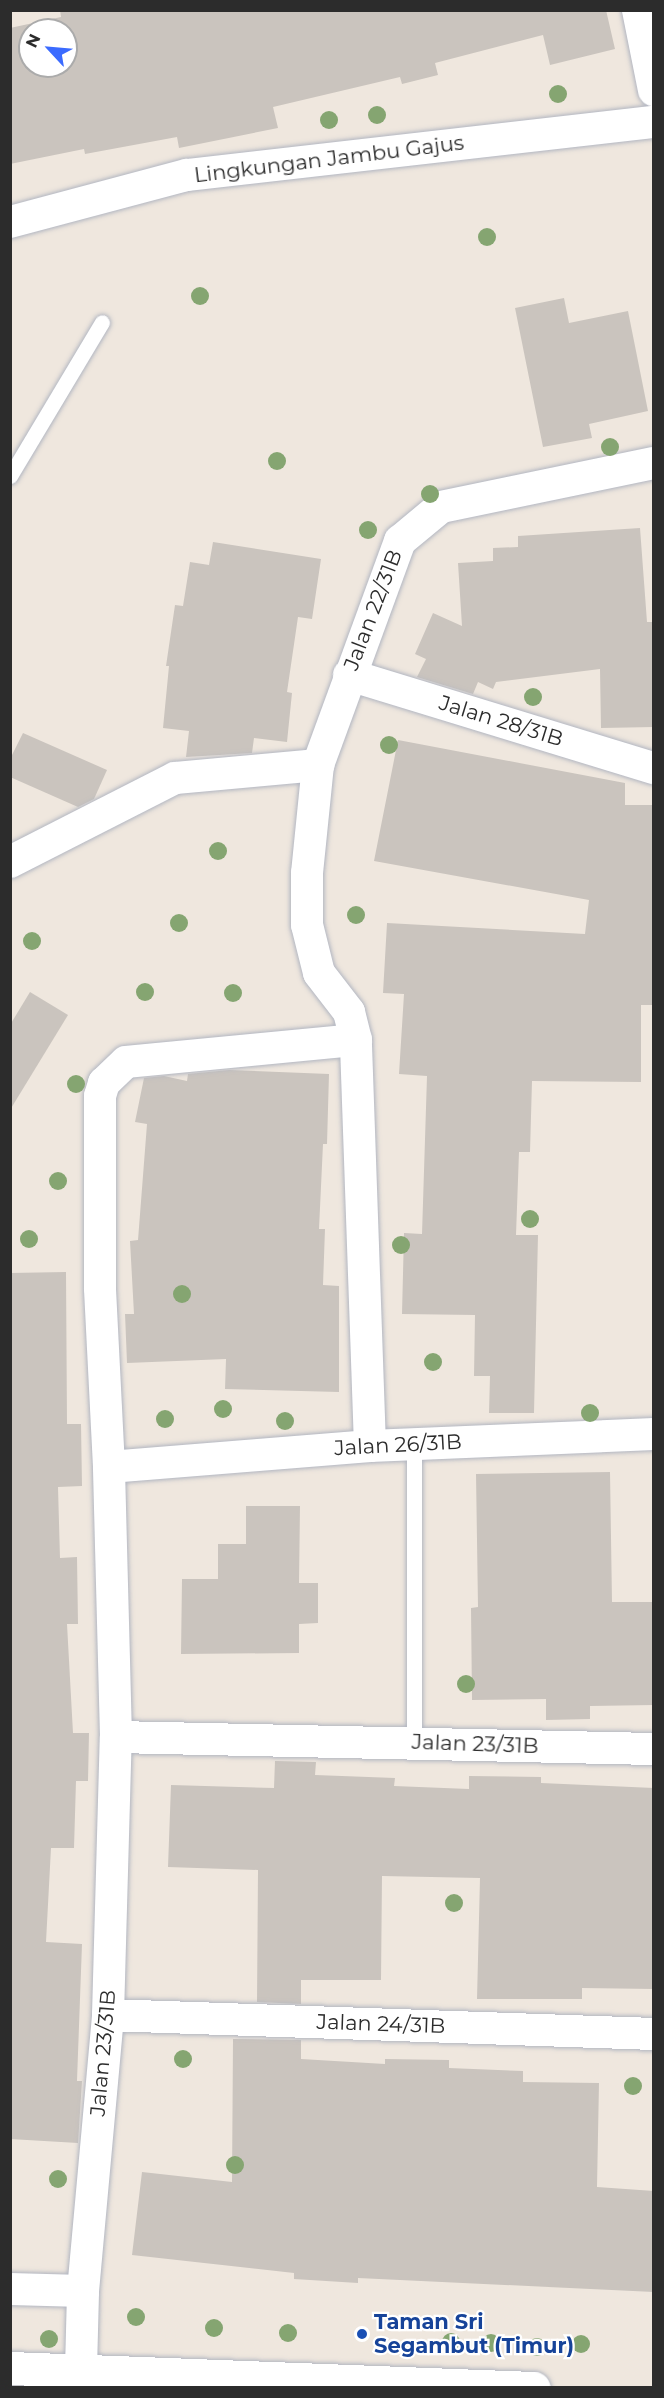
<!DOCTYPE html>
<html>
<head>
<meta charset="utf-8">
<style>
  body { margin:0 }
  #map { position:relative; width:664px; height:2398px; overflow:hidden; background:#efe7de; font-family:Montserrat,sans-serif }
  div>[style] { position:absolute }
  .building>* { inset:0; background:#cac4be }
  .roads { filter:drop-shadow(0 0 2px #b2b6c1) drop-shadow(0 0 2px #b2b6c1) }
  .lane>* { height:15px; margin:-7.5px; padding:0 7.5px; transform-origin:7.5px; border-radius:7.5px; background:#fff }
  .street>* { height:32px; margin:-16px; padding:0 16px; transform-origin:16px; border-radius:16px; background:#fff }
  .secondary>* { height:33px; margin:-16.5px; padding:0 16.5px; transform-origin:16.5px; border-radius:16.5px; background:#fff }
  .trees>* { width:18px; height:18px; margin:-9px; border-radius:50%; background:#85a571 }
  .dots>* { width:16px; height:16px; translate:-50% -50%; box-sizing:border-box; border:3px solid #fff; border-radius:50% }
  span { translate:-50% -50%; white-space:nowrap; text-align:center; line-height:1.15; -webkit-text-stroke:4.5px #fff; paint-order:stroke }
  .street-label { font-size:21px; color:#2c2c2c }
  .transit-label { font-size:21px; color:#164399; font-weight:700 }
  .left { translate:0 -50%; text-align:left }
  .frame { position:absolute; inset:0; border:12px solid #2c2c2c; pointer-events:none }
  .north { position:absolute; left:18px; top:18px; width:60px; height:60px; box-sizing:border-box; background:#fff; border:2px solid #ababab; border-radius:50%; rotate:296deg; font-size:16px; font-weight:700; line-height:24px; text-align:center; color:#2c2c2c }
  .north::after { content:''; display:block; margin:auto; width:21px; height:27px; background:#3b6bff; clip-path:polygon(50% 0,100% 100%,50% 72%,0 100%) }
</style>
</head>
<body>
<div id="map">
  <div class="building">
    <i style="clip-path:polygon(evenodd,60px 10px,606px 10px,615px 49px,550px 65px,543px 35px,435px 63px,438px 75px,402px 84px,400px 77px,273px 107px,278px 128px,179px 148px,177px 137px,85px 154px,84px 149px,10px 164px,10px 28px,61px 17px,60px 10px,30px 30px,66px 30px,66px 66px,30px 66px,30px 30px)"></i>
    <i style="clip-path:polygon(564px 298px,569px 323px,628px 311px,648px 411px,589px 424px,592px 438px,543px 447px,515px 308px)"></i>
    <i style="clip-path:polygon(640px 528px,647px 622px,653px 622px,654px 727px,601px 728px,600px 669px,496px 682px,493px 689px,478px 682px,473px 694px,417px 677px,426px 659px,415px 654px,433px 613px,462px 626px,458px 563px,493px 561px,493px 548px,518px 547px,518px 536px)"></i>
    <i style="clip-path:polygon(213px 542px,321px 559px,312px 619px,298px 617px,287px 692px,292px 693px,287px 742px,254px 738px,252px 753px,186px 757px,189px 731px,163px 728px,169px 666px,166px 666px,175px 605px,183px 606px,190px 562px,209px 565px)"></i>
    <i style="clip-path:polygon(23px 733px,107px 770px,94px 799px,78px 807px,10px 777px,10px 759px)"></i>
    <i style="clip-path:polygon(398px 740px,625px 783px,625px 805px,653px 805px,654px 1005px,641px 1005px,641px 1082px,532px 1081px,530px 1152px,519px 1152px,516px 1235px,538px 1235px,534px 1413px,489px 1413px,490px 1376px,474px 1376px,475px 1315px,402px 1314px,404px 1233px,422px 1234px,427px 1076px,399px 1074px,404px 994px,383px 993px,387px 923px,585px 934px,589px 900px,374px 861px)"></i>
    <i style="clip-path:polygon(30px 992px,68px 1015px,10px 1110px,10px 1025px)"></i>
    <i style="clip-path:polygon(229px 1070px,329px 1074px,327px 1144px,323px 1144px,319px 1229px,325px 1229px,323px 1285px,339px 1286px,339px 1392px,225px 1389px,226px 1359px,127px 1363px,125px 1314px,134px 1314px,130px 1241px,138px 1240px,147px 1124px,135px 1122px,144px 1078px,164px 1076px,187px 1081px,188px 1074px)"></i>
    <i style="clip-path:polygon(66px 1272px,67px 1424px,81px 1424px,82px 1486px,58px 1487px,60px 1558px,77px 1557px,78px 1624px,67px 1624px,73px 1733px,89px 1733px,88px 1781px,76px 1781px,74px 1848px,51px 1848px,46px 1942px,82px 1944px,77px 2081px,82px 2081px,78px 2143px,10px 2139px,10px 1273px)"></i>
    <i style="clip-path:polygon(610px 1472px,612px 1602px,654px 1602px,654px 1705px,590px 1706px,590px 1719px,546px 1720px,546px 1699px,472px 1700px,471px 1608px,478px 1607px,476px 1474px)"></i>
    <i style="clip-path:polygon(246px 1506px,300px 1506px,299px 1583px,318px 1583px,318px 1623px,299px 1624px,299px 1653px,181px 1654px,182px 1579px,218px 1579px,218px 1544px,246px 1544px)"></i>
    <i style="clip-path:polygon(275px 1761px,316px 1762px,315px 1775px,395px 1778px,394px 1786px,469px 1789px,469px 1776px,541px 1777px,541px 1783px,654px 1788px,654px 1989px,582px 1988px,582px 1999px,477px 1999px,480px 1878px,382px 1876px,381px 1980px,301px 1980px,301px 2004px,257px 2002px,258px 1870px,168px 1867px,171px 1785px,274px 1788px)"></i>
    <i style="clip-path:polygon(233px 2039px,301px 2040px,301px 2059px,385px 2064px,385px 2059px,449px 2060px,449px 2068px,523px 2071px,523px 2082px,599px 2083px,597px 2187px,654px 2191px,654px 2292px,358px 2278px,358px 2283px,294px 2279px,294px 2273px,132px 2255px,142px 2172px,232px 2182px)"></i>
  </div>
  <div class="roads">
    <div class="lane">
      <i style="left:10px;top:476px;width:179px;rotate:-59.1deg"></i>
      <i style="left:414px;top:1444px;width:298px;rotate:90deg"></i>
    </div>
    <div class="street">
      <i style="left:638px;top:10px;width:82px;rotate:78.7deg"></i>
      <i style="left:10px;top:222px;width:183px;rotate:-14.9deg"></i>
      <i style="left:187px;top:175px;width:470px;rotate:-6.5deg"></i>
      <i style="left:349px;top:675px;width:319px;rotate:17deg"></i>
      <i style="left:10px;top:862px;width:185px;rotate:-27deg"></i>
      <i style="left:175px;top:778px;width:144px;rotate:-5.2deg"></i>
      <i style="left:370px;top:1446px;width:406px;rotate:-92deg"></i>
      <i style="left:356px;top:1040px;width:29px;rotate:-104deg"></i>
      <i style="left:349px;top:1012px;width:49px;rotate:-127.6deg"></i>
      <i style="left:319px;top:973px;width:49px;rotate:-104deg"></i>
      <i style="left:307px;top:925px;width:52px;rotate:-90deg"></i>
      <i style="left:307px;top:873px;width:109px;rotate:-84.2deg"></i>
      <i style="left:318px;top:765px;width:239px;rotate:-69.9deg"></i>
      <i style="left:400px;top:541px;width:53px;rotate:-39.7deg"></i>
      <i style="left:441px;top:507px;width:217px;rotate:-11.7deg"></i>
      <i style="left:109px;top:1467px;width:179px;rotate:-92.9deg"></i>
      <i style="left:100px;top:1288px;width:192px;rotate:-90deg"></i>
      <i style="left:100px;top:1096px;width:14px;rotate:-73deg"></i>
      <i style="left:104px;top:1083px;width:30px;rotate:-44deg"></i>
      <i style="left:126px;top:1062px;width:231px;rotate:-5.5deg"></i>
      <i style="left:116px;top:1737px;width:538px;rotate:1.28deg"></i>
      <i style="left:108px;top:2015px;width:546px;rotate:1.99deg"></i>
      <i style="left:10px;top:2289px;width:73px;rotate:1.6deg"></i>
      <i style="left:81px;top:2369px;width:78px;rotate:-88.5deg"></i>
      <i style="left:83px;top:2291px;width:277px;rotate:-84.8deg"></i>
      <i style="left:108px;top:2015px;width:278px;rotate:-88.4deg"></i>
      <i style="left:116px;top:1737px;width:270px;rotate:-91.5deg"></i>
      <i style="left:109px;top:1467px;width:262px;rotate:-4.6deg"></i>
      <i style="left:370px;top:1446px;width:284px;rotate:-2.4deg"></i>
    </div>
    <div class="secondary">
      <i style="left:10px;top:2368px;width:524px;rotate:2.19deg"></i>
    </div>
  </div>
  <div class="trees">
    <i style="left:558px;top:94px"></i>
    <i style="left:377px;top:115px"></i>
    <i style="left:329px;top:120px"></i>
    <i style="left:487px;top:237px"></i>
    <i style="left:200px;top:296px"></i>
    <i style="left:610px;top:447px"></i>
    <i style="left:277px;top:461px"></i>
    <i style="left:430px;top:494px"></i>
    <i style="left:368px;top:530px"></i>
    <i style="left:533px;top:697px"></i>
    <i style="left:389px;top:745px"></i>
    <i style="left:218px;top:851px"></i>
    <i style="left:356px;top:915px"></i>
    <i style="left:179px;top:923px"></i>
    <i style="left:32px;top:941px"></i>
    <i style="left:145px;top:992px"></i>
    <i style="left:233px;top:993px"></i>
    <i style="left:76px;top:1084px"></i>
    <i style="left:58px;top:1181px"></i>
    <i style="left:530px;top:1219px"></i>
    <i style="left:29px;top:1239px"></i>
    <i style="left:401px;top:1245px"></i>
    <i style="left:182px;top:1294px"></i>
    <i style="left:433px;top:1362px"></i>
    <i style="left:223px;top:1409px"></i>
    <i style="left:590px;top:1413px"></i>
    <i style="left:165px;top:1419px"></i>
    <i style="left:285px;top:1421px"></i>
    <i style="left:466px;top:1684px"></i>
    <i style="left:454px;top:1903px"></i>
    <i style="left:183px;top:2059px"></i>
    <i style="left:633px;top:2086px"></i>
    <i style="left:235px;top:2165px"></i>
    <i style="left:58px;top:2179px"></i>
    <i style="left:136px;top:2317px"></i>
    <i style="left:214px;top:2328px"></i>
    <i style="left:288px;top:2333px"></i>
    <i style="left:49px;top:2339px"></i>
    <i style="left:451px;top:2342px"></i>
    <i style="left:491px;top:2343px"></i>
    <i style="left:581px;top:2344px"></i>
    <i style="left:537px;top:2347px"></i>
  </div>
  <div class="dots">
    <i style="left:362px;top:2334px;background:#1a4fb4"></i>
  </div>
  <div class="street-label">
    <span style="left:329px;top:159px;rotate:-7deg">Lingkungan Jambu Gajus</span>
    <span style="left:373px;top:610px;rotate:-69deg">Jalan 22/31B</span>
    <span style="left:501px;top:721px;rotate:17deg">Jalan 28/31B</span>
    <span style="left:398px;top:1445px;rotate:-3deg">Jalan 26/31B</span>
    <span style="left:475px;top:1744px;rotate:2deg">Jalan 23/31B</span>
    <span style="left:381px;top:2024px;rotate:2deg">Jalan 24/31B</span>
    <span style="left:103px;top:2053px;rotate:-85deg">Jalan 23/31B</span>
  </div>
  <div class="transit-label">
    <span class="left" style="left:374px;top:2334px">Taman Sri<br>Segambut (Timur)</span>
  </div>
  <div class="frame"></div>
  <div class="north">N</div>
</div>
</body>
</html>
